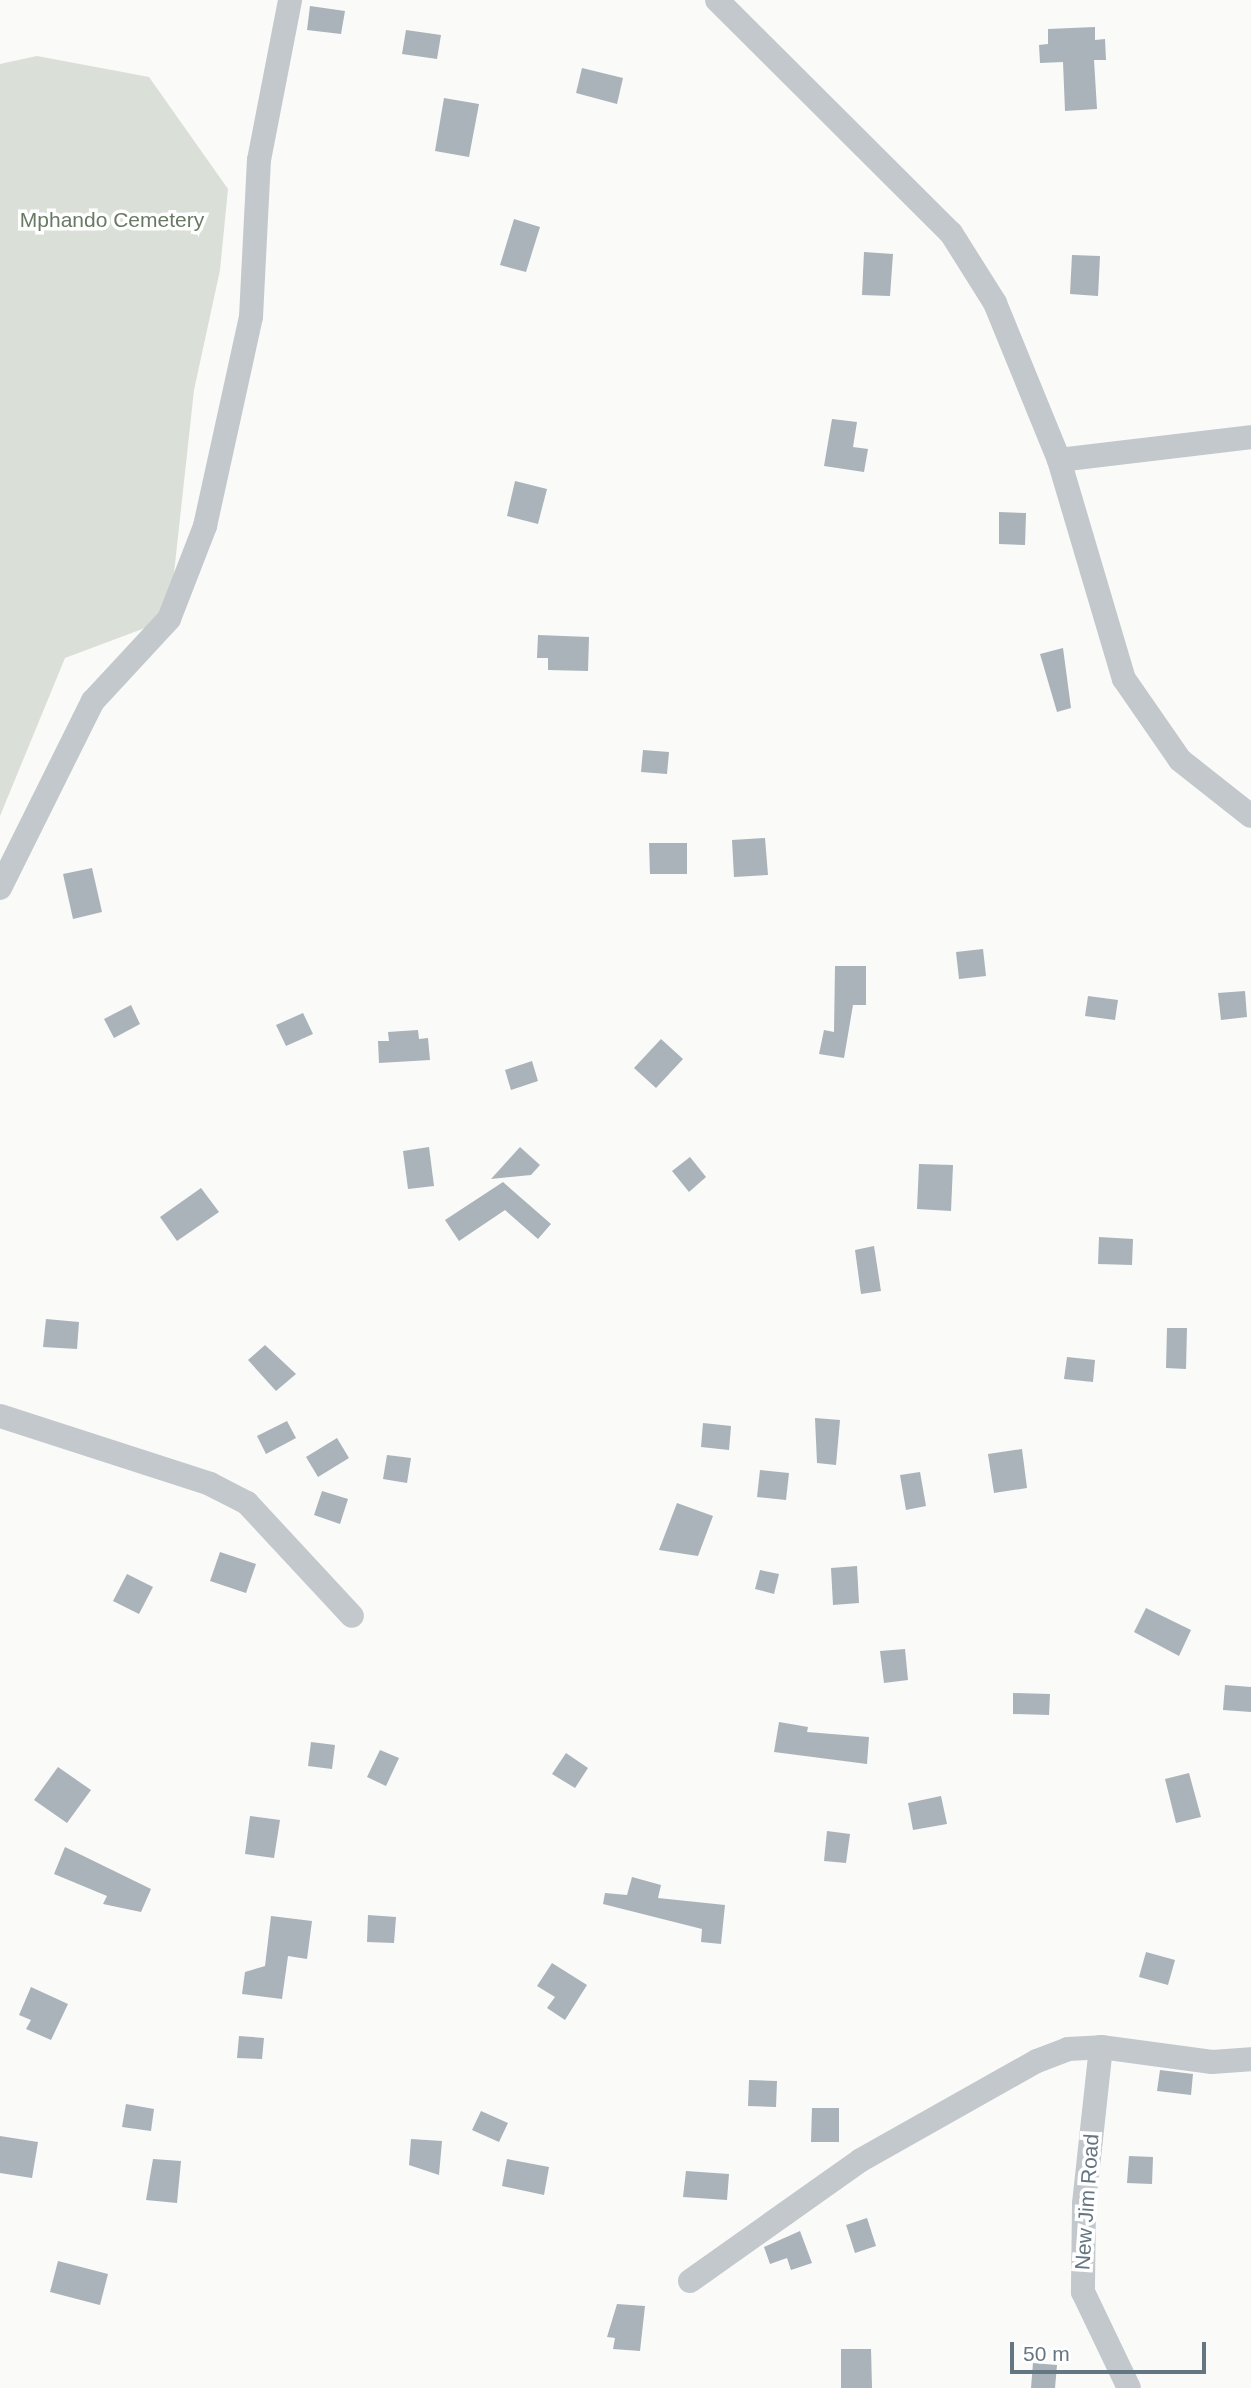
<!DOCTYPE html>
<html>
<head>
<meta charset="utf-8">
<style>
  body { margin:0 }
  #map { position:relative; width:1251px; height:2388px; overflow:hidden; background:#fafaf8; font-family:Helvetica,sans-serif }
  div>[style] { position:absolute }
  .green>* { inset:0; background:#dadfd7 }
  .building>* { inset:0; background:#aab3b9 }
  .minor>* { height:24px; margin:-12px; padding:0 12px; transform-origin:12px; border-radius:12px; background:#c3c8cc }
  span { translate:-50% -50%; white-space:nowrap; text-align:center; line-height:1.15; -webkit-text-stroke:7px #fff; paint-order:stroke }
  .park-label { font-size:21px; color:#687a64 }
  .street-label { font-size:21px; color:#657683 }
  .scale { position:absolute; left:1010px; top:2342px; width:196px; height:32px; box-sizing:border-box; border:4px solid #657683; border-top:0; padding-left:9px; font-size:21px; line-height:24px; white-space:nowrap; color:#657683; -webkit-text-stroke:5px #fff; paint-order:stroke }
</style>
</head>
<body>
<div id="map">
  <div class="green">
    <i style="clip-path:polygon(37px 56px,149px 77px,228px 189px,220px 270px,194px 390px,169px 619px,65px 658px,0 816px,0 64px)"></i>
  </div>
  <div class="building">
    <i style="clip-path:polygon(310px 6px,345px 11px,341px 34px,307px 30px)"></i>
    <i style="clip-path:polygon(1095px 27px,1095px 40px,1105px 39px,1106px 60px,1094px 60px,1097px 109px,1065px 111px,1063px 62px,1040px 63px,1039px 45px,1048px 44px,1048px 29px)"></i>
    <i style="clip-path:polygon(406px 30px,441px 35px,437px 59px,402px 54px)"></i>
    <i style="clip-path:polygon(582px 68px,623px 78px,617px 104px,576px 93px)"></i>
    <i style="clip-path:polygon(444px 98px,479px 104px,469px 157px,435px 151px)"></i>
    <i style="clip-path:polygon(514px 219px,540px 227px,526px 272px,500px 265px)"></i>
    <i style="clip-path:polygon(864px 252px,893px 254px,890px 296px,862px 295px)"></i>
    <i style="clip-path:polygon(1072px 255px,1100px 256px,1098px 296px,1070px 294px)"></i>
    <i style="clip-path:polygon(832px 419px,857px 422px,853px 447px,868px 449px,864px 472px,824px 466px)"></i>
    <i style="clip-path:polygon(515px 481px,547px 489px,538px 524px,507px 516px)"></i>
    <i style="clip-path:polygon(999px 512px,1026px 513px,1025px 545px,999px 544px)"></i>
    <i style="clip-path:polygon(538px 635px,589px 637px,588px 671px,548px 670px,548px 658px,537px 658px)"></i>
    <i style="clip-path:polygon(1063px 648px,1071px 708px,1057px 712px,1040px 654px)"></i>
    <i style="clip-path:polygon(643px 750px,669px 752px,667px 774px,641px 772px)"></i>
    <i style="clip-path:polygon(765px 838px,768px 875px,734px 877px,732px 840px)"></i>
    <i style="clip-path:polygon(649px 843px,687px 843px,687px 874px,650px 874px)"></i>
    <i style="clip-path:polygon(92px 868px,102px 912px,73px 919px,63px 874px)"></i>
    <i style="clip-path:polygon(983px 949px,986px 976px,959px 979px,956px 952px)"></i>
    <i style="clip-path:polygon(835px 966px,866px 966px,866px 1005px,853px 1005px,844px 1058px,819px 1054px,824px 1030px,834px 1032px)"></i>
    <i style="clip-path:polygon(1245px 991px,1247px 1017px,1221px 1020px,1218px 993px)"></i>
    <i style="clip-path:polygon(1088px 996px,1118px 1000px,1115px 1020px,1085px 1016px)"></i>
    <i style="clip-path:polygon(131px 1005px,140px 1024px,114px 1038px,104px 1019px)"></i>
    <i style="clip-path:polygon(303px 1013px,313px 1034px,286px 1046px,276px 1025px)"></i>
    <i style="clip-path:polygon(418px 1030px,419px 1039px,428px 1038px,430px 1060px,379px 1063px,378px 1041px,389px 1041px,388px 1032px)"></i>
    <i style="clip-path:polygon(661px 1039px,683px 1059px,656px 1088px,634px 1068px)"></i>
    <i style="clip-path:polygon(532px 1061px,538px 1081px,511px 1090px,505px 1070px)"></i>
    <i style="clip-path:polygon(429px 1147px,434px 1186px,408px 1189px,403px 1151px)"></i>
    <i style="clip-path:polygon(520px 1147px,540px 1165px,531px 1175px,491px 1179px)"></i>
    <i style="clip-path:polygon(690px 1157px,706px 1177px,689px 1192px,672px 1171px)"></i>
    <i style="clip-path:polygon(919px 1164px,953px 1165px,951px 1211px,917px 1209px)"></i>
    <i style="clip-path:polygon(503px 1182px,551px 1224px,538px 1239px,505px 1210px,459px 1241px,445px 1220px)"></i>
    <i style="clip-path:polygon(201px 1188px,219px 1212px,177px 1241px,160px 1217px)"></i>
    <i style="clip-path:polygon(1099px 1237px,1133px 1239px,1132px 1265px,1098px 1264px)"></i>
    <i style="clip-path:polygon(874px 1246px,881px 1291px,861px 1294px,855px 1250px)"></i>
    <i style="clip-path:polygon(46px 1319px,79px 1322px,77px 1349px,43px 1347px)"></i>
    <i style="clip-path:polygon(1167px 1328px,1187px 1328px,1186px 1369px,1166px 1368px)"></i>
    <i style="clip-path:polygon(265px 1345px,296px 1374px,276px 1391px,248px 1360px)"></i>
    <i style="clip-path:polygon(1067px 1357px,1095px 1360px,1093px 1382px,1064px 1379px)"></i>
    <i style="clip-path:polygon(815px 1418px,840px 1420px,836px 1465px,817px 1463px)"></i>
    <i style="clip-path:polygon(287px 1421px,296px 1438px,266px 1454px,257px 1436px)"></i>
    <i style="clip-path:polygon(703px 1423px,731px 1426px,729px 1450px,701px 1447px)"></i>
    <i style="clip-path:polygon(337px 1438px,349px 1458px,318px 1477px,306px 1457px)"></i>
    <i style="clip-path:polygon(1022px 1449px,1027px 1488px,994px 1493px,988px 1454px)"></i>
    <i style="clip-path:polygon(387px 1455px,411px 1458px,407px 1483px,383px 1479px)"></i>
    <i style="clip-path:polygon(760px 1470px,789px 1473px,786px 1500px,757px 1497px)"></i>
    <i style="clip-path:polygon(920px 1472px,926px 1506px,906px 1510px,900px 1475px)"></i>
    <i style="clip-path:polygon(322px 1491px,348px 1499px,340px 1524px,314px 1515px)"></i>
    <i style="clip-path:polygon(677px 1503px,713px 1516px,698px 1556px,659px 1550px)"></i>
    <i style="clip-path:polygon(220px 1552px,256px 1564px,246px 1593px,210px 1581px)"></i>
    <i style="clip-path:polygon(857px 1566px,859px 1603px,833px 1605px,831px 1568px)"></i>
    <i style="clip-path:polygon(760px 1570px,779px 1574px,774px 1594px,755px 1589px)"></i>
    <i style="clip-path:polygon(127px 1574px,153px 1587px,139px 1614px,113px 1601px)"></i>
    <i style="clip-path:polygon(1146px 1608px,1191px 1630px,1179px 1656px,1134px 1632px)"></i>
    <i style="clip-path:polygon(905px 1649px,908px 1680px,884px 1683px,880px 1651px)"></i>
    <i style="clip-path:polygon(1225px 1685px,1251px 1687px,1251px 1712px,1223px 1710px)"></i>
    <i style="clip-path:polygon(1013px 1693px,1050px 1694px,1049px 1715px,1013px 1714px)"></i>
    <i style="clip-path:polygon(779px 1722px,808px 1727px,807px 1732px,869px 1737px,867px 1764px,774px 1752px)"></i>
    <i style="clip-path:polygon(311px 1742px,335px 1745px,332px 1769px,308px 1766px)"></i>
    <i style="clip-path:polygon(380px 1750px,399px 1758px,386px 1786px,367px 1777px)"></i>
    <i style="clip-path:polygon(566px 1753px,588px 1768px,575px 1788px,552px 1774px)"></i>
    <i style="clip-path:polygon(58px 1767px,91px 1790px,67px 1823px,34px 1800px)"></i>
    <i style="clip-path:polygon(1189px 1773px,1201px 1817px,1176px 1823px,1165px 1779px)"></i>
    <i style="clip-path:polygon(941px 1796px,947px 1824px,913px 1830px,908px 1803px)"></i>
    <i style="clip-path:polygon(250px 1816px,280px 1820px,274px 1858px,245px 1854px)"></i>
    <i style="clip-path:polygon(827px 1831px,850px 1834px,846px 1863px,824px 1861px)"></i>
    <i style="clip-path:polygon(65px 1847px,151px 1889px,141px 1912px,103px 1904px,107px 1896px,54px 1874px)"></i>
    <i style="clip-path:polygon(632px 1877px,661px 1885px,658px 1898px,725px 1905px,721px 1944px,701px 1942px,702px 1929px,603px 1904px,605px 1893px,627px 1895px)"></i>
    <i style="clip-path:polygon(368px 1915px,396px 1917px,394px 1943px,367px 1942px)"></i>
    <i style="clip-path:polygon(271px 1916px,312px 1921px,307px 1959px,288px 1956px,282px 1999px,242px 1994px,245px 1972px,265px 1966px)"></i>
    <i style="clip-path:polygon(1146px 1952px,1175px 1960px,1168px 1985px,1139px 1977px)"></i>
    <i style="clip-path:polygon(552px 1963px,587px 1985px,565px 2020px,547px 2008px,555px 1997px,537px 1986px)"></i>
    <i style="clip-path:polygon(31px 1987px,68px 2004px,51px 2040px,26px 2029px,31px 2020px,19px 2015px)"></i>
    <i style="clip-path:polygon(239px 2036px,264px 2038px,262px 2059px,237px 2058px)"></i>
    <i style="clip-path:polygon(1160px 2070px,1193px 2074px,1191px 2095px,1157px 2091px)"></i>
    <i style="clip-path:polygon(749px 2080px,777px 2081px,776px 2107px,748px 2106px)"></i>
    <i style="clip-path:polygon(126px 2104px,154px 2109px,151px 2131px,122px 2127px)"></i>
    <i style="clip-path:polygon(812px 2108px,839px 2108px,839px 2142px,811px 2142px)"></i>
    <i style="clip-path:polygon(481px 2111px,508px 2123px,499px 2142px,472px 2130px)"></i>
    <i style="clip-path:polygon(0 2136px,38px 2142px,32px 2178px,0 2173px)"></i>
    <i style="clip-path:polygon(411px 2139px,442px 2141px,439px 2175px,409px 2165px)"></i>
    <i style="clip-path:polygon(1129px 2156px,1153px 2157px,1152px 2184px,1127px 2183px)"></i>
    <i style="clip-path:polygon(153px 2159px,181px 2161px,177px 2203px,146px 2200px)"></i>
    <i style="clip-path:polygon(507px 2159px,549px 2167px,544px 2195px,502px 2186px)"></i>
    <i style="clip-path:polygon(686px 2171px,729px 2174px,727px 2200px,683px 2197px)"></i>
    <i style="clip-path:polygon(867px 2218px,876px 2246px,855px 2253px,846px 2225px)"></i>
    <i style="clip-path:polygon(800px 2231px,812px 2263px,791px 2270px,787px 2258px,770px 2264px,764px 2247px)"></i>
    <i style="clip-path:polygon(58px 2261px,108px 2274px,100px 2305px,50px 2292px)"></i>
    <i style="clip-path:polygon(617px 2304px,645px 2306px,640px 2351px,613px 2349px,615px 2338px,607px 2337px)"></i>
    <i style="clip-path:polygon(841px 2349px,871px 2349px,872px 2388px,841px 2388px)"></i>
    <i style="clip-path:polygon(1033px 2363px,1057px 2365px,1055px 2388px,1031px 2388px)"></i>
  </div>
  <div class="minor">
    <i style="left:717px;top:0;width:330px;rotate:44.9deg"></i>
    <i style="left:951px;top:233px;width:83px;rotate:57.8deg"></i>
    <i style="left:995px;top:303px;width:170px;rotate:67.8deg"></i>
    <i style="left:1059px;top:460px;width:228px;rotate:73.5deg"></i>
    <i style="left:1124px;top:679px;width:98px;rotate:55.3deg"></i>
    <i style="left:1180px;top:760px;width:90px;rotate:38.3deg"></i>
    <i style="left:1059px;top:460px;width:193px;rotate:-6.8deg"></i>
    <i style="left:0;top:888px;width:209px;rotate:-63.6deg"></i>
    <i style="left:93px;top:701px;width:112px;rotate:-47.2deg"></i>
    <i style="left:169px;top:619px;width:100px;rotate:-68.8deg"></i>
    <i style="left:205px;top:526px;width:214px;rotate:-77.6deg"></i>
    <i style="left:251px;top:317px;width:157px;rotate:-87.1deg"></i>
    <i style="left:259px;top:160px;width:163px;rotate:-79deg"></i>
    <i style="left:0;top:1416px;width:221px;rotate:17.9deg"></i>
    <i style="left:210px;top:1484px;width:42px;rotate:27.2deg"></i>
    <i style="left:247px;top:1503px;width:154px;rotate:47.1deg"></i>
    <i style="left:1101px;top:2047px;width:158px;rotate:96.2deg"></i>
    <i style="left:1084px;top:2204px;width:88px;rotate:90.7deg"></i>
    <i style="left:1083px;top:2292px;width:106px;rotate:64.4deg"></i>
    <i style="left:690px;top:2281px;width:209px;rotate:-35.3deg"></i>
    <i style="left:861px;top:2160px;width:202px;rotate:-29.4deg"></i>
    <i style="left:1037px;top:2061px;width:33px;rotate:-21deg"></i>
    <i style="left:1068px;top:2049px;width:33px;rotate:-3deg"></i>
    <i style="left:1101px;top:2047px;width:112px;rotate:7.7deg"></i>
    <i style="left:1212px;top:2062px;width:39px;rotate:-4deg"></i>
  </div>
  <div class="park-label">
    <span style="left:112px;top:220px">Mphando Cemetery</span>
  </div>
  <div class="street-label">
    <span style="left:1087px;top:2202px;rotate:-86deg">New Jim Road</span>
  </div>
  <div class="scale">50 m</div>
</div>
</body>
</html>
